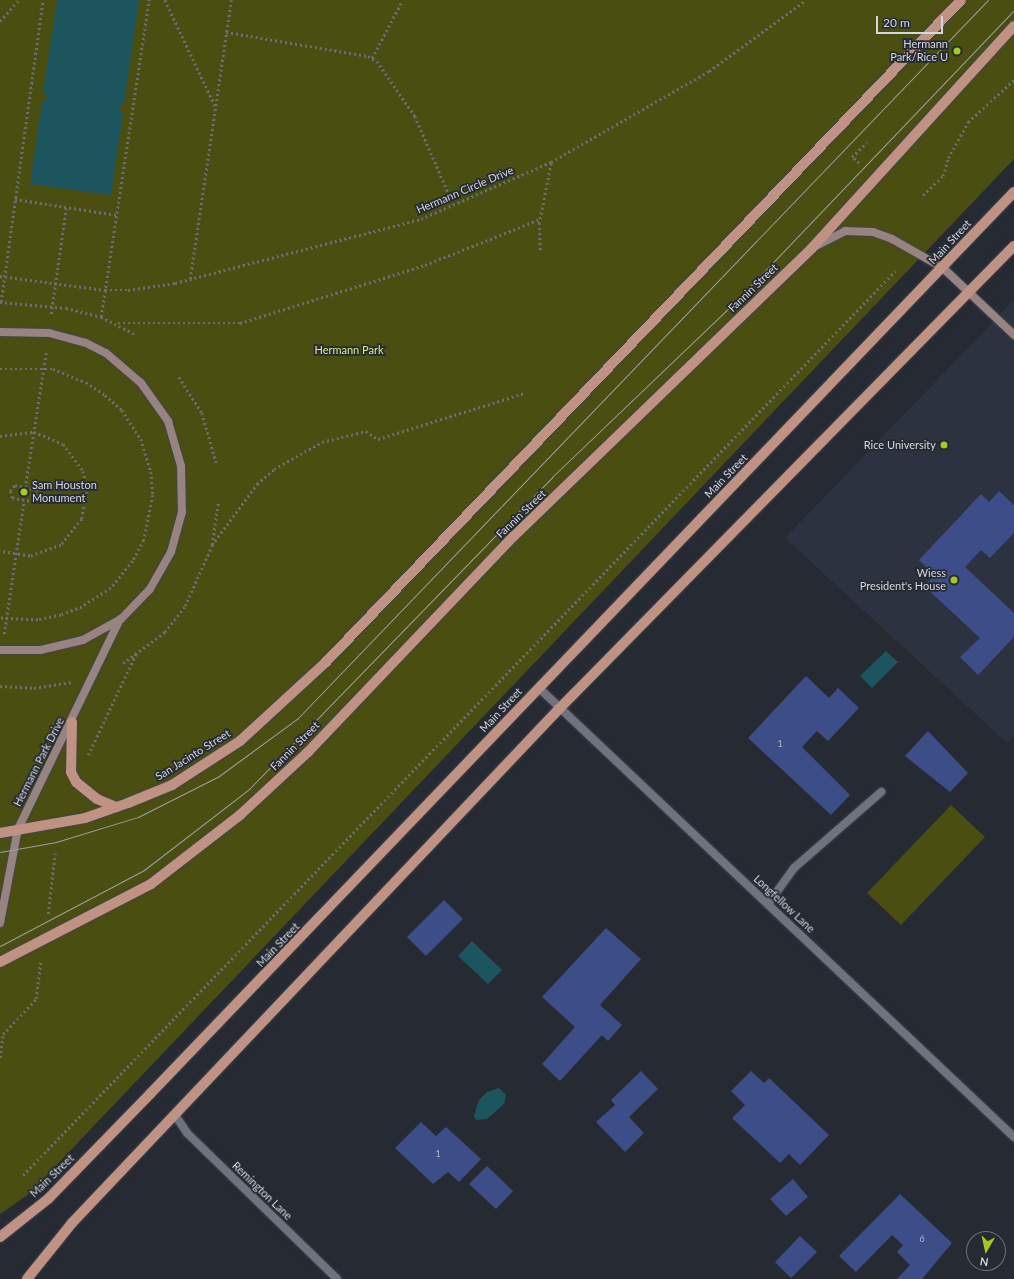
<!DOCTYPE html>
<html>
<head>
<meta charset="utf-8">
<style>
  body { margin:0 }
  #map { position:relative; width:1014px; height:1279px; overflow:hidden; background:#262a33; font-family:Lato,sans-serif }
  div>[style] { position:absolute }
  .built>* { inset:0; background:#2d3241 }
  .green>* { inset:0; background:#4b4e11 }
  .water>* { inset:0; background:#1d555e }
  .building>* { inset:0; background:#3d4d87 }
  .path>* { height:2.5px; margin-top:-1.25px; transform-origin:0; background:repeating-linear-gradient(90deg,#6b6e76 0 2px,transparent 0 5px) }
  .roads { filter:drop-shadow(0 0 1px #42454e) drop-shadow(0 0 1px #42454e) }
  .lane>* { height:8px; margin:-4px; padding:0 4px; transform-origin:4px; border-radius:4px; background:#6f737f }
  .street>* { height:8px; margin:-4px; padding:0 4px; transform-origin:4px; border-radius:4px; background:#6f737f }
  .secondary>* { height:8px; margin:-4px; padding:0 4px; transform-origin:4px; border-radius:4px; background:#978381 }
  .primary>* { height:10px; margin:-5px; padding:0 5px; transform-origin:5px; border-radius:5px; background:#bf9283 }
  .tram>* { height:1px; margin:-0.5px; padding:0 0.5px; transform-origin:0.5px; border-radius:0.5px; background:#9d9fa7 }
  .dots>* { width:11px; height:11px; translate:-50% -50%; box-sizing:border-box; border:2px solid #262a33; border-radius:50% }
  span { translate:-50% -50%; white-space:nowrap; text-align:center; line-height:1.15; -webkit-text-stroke:3.5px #262a33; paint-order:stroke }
  .number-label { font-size:9px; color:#afb4c8 }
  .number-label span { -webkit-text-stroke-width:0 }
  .poi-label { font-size:11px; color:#d5d7de }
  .right { translate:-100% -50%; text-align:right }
  .left { translate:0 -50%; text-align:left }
  .street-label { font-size:11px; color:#d5d7de }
  .park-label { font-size:11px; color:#e2ea82 }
  .north { position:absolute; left:966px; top:1231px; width:40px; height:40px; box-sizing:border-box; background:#262a33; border:1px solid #6c6f77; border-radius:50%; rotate:189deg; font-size:11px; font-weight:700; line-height:16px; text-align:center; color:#d5d7de }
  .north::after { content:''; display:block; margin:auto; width:14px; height:18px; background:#a7c81f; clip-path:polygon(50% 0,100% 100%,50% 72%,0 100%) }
  .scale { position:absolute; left:876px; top:16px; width:67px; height:18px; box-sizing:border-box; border:2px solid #d5d7de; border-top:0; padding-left:5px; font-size:12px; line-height:14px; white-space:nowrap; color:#d5d7de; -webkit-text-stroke:3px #262a33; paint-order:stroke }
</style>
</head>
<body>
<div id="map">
  <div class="built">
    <i style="clip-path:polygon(1014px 300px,1014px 736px,1007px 743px,785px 538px)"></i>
  </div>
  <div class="green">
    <i style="clip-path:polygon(0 0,1014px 0,1014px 159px,29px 1194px,0 1214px)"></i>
    <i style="clip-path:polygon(951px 805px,985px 837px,901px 925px,867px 893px)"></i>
  </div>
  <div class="water">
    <i style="clip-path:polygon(57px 0,139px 0,124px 103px,118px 107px,123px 114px,111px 195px,30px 184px,42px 102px,48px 98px,43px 92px)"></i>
    <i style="clip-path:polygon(886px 651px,898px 662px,872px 688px,860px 676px)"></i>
    <i style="clip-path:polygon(472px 941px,502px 970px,488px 984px,458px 956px)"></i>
    <i style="clip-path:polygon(499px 1088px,506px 1095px,504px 1104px,487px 1119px,476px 1120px,474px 1116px,479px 1100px,487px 1092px)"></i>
  </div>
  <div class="building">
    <i style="clip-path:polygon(999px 491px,1014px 505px,1014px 533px,990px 558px,981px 550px,965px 567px,1014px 613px,1014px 637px,978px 675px,960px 657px,980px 638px,924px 586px,935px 575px,919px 560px,981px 494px,989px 502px)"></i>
    <i style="clip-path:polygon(806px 676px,829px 698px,838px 688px,859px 708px,828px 741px,817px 731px,802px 747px,850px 795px,831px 815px,748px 738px)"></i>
    <i style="clip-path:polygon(928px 731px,968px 773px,950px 792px,905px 756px)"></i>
    <i style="clip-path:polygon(444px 900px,463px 919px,426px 956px,407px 937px)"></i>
    <i style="clip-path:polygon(606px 928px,641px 959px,600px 1005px,622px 1025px,608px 1041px,602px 1035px,560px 1081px,542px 1064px,575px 1027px,542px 997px)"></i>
    <i style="clip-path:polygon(641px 1071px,658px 1089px,629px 1117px,644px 1133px,625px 1152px,596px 1122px,615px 1105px,611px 1100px)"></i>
    <i style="clip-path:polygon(751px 1071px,764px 1083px,769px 1078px,829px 1135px,800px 1165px,789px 1154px,780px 1163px,732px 1118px,745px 1105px,731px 1091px)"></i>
    <i style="clip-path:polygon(421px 1122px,436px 1136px,446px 1127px,481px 1159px,459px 1182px,448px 1172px,433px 1184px,395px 1148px)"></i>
    <i style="clip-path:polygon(487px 1166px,513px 1191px,496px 1209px,469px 1184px)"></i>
    <i style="clip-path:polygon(793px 1179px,808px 1197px,786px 1216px,770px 1199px)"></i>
    <i style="clip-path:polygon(900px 1194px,952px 1243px,922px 1279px,897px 1279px,910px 1265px,897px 1252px,903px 1245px,892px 1235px,856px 1272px,839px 1256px)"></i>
    <i style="clip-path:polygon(800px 1236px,817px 1252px,791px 1278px,775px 1262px)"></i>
  </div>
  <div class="path">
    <i style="left:165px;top:0;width:119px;rotate:64.7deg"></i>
    <i style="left:0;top:21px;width:28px;rotate:-48deg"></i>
    <i style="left:226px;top:32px;width:144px;rotate:9.6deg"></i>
    <i style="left:368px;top:56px;width:10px;rotate:29deg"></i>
    <i style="left:377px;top:61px;width:67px;rotate:55.4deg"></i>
    <i style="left:415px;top:116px;width:96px;rotate:66.6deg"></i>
    <i style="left:372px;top:58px;width:64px;rotate:-62.2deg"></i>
    <i style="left:859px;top:163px;width:9px;rotate:-139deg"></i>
    <i style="left:852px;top:157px;width:21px;rotate:-45deg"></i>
    <i style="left:923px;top:195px;width:28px;rotate:-44deg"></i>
    <i style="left:943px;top:176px;width:19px;rotate:-74deg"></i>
    <i style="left:948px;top:158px;width:41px;rotate:-60.9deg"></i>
    <i style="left:968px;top:122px;width:62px;rotate:-42.4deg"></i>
    <i style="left:15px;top:199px;width:103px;rotate:8.9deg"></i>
    <i style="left:540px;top:250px;width:26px;rotate:-92deg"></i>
    <i style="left:539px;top:224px;width:62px;rotate:-78.9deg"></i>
    <i style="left:0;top:276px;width:106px;rotate:7.6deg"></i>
    <i style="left:105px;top:290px;width:23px"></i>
    <i style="left:128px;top:290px;width:48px;rotate:-8.5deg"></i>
    <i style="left:175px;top:283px;width:254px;rotate:-14.6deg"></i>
    <i style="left:421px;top:219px;width:142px;rotate:-23.7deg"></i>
    <i style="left:551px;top:162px;width:182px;rotate:-29.9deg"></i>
    <i style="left:709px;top:71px;width:120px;rotate:-36.2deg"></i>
    <i style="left:190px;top:279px;width:282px;rotate:-81.6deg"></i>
    <i style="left:0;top:302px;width:66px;rotate:5.2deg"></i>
    <i style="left:66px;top:308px;width:36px;rotate:14deg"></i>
    <i style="left:101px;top:317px;width:40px;rotate:26.6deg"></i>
    <i style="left:1px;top:302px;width:305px;rotate:-82.1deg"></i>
    <i style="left:51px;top:314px;width:107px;rotate:-81.9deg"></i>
    <i style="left:101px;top:317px;width:321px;rotate:-81.4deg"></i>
    <i style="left:118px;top:323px;width:122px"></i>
    <i style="left:240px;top:323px;width:194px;rotate:-17.4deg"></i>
    <i style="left:425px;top:265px;width:124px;rotate:-21.8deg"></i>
    <i style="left:0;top:369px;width:53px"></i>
    <i style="left:53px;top:369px;width:35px;rotate:22deg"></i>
    <i style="left:86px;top:382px;width:23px;rotate:34deg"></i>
    <i style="left:105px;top:395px;width:23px;rotate:41deg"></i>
    <i style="left:122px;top:410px;width:35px;rotate:57deg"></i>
    <i style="left:141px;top:439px;width:34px;rotate:73deg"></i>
    <i style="left:151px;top:472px;width:23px;rotate:85deg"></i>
    <i style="left:153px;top:495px;width:46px;rotate:101.3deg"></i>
    <i style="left:144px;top:540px;width:24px;rotate:118deg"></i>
    <i style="left:133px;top:561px;width:35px;rotate:129deg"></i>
    <i style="left:111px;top:588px;width:35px;rotate:147deg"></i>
    <i style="left:82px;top:607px;width:22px;rotate:159deg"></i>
    <i style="left:61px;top:615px;width:24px;rotate:168deg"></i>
    <i style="left:38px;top:620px;width:38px;rotate:-177deg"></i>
    <i style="left:179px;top:377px;width:43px;rotate:57.4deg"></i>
    <i style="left:202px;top:413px;width:54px;rotate:73.9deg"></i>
    <i style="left:0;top:436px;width:34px;rotate:-7deg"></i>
    <i style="left:34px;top:432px;width:31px;rotate:22deg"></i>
    <i style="left:63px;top:444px;width:34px;rotate:53deg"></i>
    <i style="left:83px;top:471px;width:16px;rotate:76deg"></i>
    <i style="left:87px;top:487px;width:32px;rotate:99deg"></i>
    <i style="left:82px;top:519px;width:33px;rotate:129deg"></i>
    <i style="left:61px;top:545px;width:33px;rotate:160deg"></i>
    <i style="left:30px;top:556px;width:30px;rotate:-171deg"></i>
    <i style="left:15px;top:485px;width:21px;rotate:11deg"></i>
    <i style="left:36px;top:489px;width:8px;rotate:67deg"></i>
    <i style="left:39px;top:496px;width:8px;rotate:130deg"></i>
    <i style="left:34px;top:502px;width:22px;rotate:-170deg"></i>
    <i style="left:12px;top:498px;width:7px;rotate:-106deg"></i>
    <i style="left:10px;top:491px;width:8px;rotate:-50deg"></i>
    <i style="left:25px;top:488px;width:137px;rotate:-81.2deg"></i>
    <i style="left:212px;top:545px;width:76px;rotate:-53.6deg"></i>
    <i style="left:257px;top:484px;width:23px;rotate:-41deg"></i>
    <i style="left:274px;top:469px;width:55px;rotate:-29.4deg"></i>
    <i style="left:322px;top:442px;width:45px;rotate:-14deg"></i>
    <i style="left:366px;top:431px;width:14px;rotate:34deg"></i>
    <i style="left:378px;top:439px;width:154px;rotate:-17.4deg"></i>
    <i style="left:4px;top:634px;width:135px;rotate:-81.5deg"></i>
    <i style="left:123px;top:663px;width:52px;rotate:-36.4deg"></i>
    <i style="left:165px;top:632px;width:33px;rotate:-52deg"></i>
    <i style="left:185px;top:606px;width:67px;rotate:-66.1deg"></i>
    <i style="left:212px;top:545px;width:42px;rotate:-81.9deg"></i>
    <i style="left:0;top:686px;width:34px;rotate:3deg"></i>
    <i style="left:34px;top:688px;width:38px;rotate:-9deg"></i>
    <i style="left:88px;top:755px;width:112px;rotate:-64.6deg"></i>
    <i style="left:48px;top:914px;width:61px;rotate:-83.5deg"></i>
    <i style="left:0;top:1058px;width:24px;rotate:-83deg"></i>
    <i style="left:3px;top:1034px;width:48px;rotate:-46.7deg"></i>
    <i style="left:36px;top:999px;width:39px;rotate:-83deg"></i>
    <i style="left:23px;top:1175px;width:1256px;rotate:-46.03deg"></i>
  </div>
  <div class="roads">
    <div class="lane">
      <i style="left:768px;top:904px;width:44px;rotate:-54.2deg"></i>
      <i style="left:794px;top:868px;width:116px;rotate:-41.1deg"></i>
    </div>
    <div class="street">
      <i style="left:539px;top:688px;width:654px;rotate:43.39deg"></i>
      <i style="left:175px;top:1115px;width:22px;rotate:56deg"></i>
      <i style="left:187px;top:1133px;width:209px;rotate:44.2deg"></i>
    </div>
    <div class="secondary">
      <i style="left:816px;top:246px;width:33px;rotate:-27deg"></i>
      <i style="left:845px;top:231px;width:28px;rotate:2deg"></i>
      <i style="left:873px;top:232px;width:20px;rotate:20deg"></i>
      <i style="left:892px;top:239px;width:59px;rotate:29.6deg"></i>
      <i style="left:943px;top:268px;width:98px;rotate:43.3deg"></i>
      <i style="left:0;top:332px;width:49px;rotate:1.2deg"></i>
      <i style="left:49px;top:333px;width:38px;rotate:15deg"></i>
      <i style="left:86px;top:343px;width:22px;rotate:27deg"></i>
      <i style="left:106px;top:353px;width:46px;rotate:40.6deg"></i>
      <i style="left:141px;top:383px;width:47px;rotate:54.6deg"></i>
      <i style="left:168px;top:421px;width:47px;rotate:73.9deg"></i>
      <i style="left:181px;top:466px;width:46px;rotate:88.8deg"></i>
      <i style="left:182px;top:512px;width:41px;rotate:105.4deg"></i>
      <i style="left:171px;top:552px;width:43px;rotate:119.6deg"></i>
      <i style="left:150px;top:589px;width:42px;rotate:134deg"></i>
      <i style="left:121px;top:619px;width:43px;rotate:151.1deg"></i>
      <i style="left:83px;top:640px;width:43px;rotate:166.6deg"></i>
      <i style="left:41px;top:650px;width:41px;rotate:180deg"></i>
      <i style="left:0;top:923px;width:96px;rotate:-79.2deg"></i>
      <i style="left:18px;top:829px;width:233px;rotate:-64.1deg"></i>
    </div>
    <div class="primary">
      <i style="left:72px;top:722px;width:50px;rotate:91.1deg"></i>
      <i style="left:71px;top:772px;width:11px;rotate:63deg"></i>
      <i style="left:76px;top:782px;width:27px;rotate:39deg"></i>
      <i style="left:97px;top:799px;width:21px;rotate:23deg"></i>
      <i style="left:0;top:833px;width:86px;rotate:-10deg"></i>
      <i style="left:85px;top:818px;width:46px;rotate:-19.2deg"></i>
      <i style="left:128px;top:803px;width:48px;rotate:-22.2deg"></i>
      <i style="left:172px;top:785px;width:81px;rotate:-32.9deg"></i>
      <i style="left:240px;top:741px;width:117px;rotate:-42.6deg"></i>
      <i style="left:326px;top:662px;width:917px;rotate:-46.19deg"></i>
      <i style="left:0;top:962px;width:170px;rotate:-27.3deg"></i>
      <i style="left:151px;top:884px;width:113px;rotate:-37.8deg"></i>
      <i style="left:240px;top:815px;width:93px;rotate:-42.8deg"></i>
      <i style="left:308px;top:752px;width:298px;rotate:-46.4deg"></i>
      <i style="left:514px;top:536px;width:414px;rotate:-44deg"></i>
      <i style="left:812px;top:248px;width:300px;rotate:-47.7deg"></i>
      <i style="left:0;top:1237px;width:61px;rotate:-38.4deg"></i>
      <i style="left:48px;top:1199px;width:146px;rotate:-45.8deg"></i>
      <i style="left:150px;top:1094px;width:1249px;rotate:-46.23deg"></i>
      <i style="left:27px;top:1279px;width:72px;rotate:-51.2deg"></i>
      <i style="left:72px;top:1223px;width:708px;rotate:-46.55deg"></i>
      <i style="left:559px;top:709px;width:649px;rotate:-45.5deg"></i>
    </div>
  </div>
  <div class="tram">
    <i style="left:0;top:852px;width:57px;rotate:-10.1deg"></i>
    <i style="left:56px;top:842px;width:86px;rotate:-17deg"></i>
    <i style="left:138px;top:817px;width:91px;rotate:-26.8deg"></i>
    <i style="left:219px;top:776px;width:97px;rotate:-36.2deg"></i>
    <i style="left:297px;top:719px;width:997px;rotate:-46.14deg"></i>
    <i style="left:0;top:946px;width:163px;rotate:-27.8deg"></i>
    <i style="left:144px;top:870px;width:133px;rotate:-37.6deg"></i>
    <i style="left:249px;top:789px;width:435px;rotate:-45.8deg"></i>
    <i style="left:552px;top:477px;width:257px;rotate:-43.7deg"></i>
    <i style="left:738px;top:299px;width:400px;rotate:-46.3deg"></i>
  </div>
  <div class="dots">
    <i style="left:957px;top:51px;background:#a7c81f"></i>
    <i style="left:944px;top:445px;background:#a7c81f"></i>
    <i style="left:24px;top:492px;background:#a7c81f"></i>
    <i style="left:954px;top:580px;background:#a7c81f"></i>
  </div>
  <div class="number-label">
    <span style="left:780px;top:744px">1</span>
    <span style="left:438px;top:1154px">1</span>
    <span style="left:922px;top:1239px">6</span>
  </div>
  <div class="poi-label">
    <span class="right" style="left:948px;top:51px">Hermann<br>Park/Rice U</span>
    <span class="right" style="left:936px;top:445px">Rice University</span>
    <span class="left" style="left:32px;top:492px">Sam Houston<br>Monument</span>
    <span class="right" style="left:946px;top:580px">Wiess<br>President's House</span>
  </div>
  <div class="street-label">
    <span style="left:465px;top:190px;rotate:-23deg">Hermann Circle Drive</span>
    <span style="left:950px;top:242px;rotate:-47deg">Main Street</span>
    <span style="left:753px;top:288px;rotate:-44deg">Fannin Street</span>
    <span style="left:726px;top:476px;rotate:-46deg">Main Street</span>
    <span style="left:521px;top:514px;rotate:-44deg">Fannin Street</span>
    <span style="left:501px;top:710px;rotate:-47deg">Main Street</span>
    <span style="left:295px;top:746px;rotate:-45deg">Fannin Street</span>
    <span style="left:193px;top:755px;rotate:-32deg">San Jacinto Street</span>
    <span style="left:39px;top:762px;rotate:-63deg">Hermann Park Drive</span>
    <span style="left:784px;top:904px;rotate:43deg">Longfellow Lane</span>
    <span style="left:278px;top:945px;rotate:-46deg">Main Street</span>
    <span style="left:52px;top:1176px;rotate:-44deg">Main Street</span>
    <span style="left:262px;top:1191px;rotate:44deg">Remington Lane</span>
  </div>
  <div class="park-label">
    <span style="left:349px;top:350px">Hermann Park</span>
  </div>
  <div class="north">N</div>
  <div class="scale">20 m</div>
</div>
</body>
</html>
